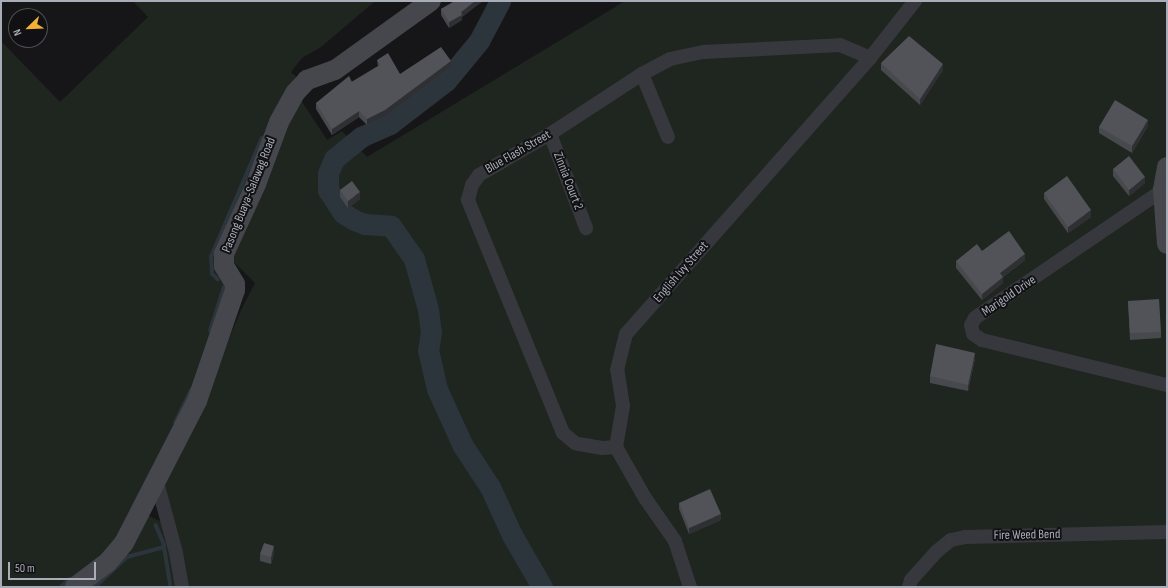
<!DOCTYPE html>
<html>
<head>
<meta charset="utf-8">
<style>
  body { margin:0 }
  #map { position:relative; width:1168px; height:588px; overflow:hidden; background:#161618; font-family:"Sofia Sans Condensed",sans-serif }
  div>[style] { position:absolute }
  .green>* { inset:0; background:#1e261f }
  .stream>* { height:3.5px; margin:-1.75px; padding:0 1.75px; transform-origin:1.75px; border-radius:1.75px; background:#2c353c }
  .river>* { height:21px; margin:-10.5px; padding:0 10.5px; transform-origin:10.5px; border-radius:10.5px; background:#2c353c }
  .street>* { height:14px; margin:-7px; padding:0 7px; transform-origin:7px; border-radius:7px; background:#37383d }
  .secondary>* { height:20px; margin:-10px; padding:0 10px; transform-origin:10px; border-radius:10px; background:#45474d }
  .wall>* { inset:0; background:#47494d }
  .shaded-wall>* { inset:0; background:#2f3033 }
  .building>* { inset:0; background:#525359 }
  span { translate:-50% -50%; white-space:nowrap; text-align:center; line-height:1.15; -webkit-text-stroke:4px #111113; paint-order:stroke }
  .street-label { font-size:13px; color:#a8adb8 }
  .frame { position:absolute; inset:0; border:2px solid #a8adb8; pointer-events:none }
  .north { position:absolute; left:8px; top:8px; width:40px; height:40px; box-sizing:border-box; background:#111113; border:1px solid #4d4f55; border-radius:50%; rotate:247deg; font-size:11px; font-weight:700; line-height:16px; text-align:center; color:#a8adb8 }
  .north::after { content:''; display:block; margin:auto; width:14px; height:18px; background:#f2b134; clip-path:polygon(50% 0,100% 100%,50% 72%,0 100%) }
  .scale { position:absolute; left:8px; top:562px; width:88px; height:18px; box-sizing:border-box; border:2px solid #a8adb8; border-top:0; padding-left:5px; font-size:12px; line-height:14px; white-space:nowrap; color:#a8adb8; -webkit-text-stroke:3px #111113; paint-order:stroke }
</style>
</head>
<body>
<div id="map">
  <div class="green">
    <i style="clip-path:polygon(133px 1px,374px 2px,321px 47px,302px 58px,291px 72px,299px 79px,215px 260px,229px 285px,194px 392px,119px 541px,68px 587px,1px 587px,1px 41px,60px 102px,148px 17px)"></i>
    <i style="clip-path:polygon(625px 1px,1167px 1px,1167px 587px,185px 587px,163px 485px,178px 460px,241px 310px,255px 283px,232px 260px,286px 130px,301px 100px,327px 140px,342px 131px,367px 157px)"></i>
    <i style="clip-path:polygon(145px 514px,164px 523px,176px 587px,92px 587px,102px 580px,119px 561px)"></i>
  </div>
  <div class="stream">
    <i style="left:218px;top:280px;width:8px;rotate:-135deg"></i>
    <i style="left:212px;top:274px;width:17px;rotate:-93deg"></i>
    <i style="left:211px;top:257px;width:129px;rotate:-66.8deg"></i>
    <i style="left:210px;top:331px;width:46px;rotate:-72.3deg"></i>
    <i style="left:175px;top:423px;width:37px;rotate:-64deg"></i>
    <i style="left:156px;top:525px;width:21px;rotate:67deg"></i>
    <i style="left:164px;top:544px;width:44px;rotate:80.8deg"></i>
    <i style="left:61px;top:587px;width:12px;rotate:-42deg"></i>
    <i style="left:95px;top:587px;width:44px;rotate:-43.2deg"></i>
    <i style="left:127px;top:557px;width:38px;rotate:-15deg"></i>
  </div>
  <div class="river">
    <i style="left:500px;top:1px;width:45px;rotate:117.7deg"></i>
    <i style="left:479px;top:41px;width:52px;rotate:129.5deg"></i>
    <i style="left:446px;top:81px;width:71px;rotate:142.5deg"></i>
    <i style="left:390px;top:124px;width:32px;rotate:156deg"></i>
    <i style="left:361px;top:137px;width:35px;rotate:141deg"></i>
    <i style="left:334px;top:159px;width:15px;rotate:113deg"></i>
    <i style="left:328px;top:173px;width:17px;rotate:90deg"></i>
    <i style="left:328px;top:190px;width:27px;rotate:57deg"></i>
    <i style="left:343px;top:213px;width:13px;rotate:32deg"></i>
    <i style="left:354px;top:220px;width:12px;rotate:20deg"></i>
    <i style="left:365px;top:224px;width:26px;rotate:4deg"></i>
    <i style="left:391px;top:226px;width:40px;rotate:55.1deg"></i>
    <i style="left:414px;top:259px;width:52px;rotate:74.4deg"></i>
    <i style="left:428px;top:309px;width:23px;rotate:83deg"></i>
    <i style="left:431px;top:332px;width:18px;rotate:99deg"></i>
    <i style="left:428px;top:350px;width:40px;rotate:77deg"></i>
    <i style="left:437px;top:389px;width:63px;rotate:65.5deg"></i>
    <i style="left:463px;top:446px;width:49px;rotate:56.6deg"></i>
    <i style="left:490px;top:487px;width:53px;rotate:65.4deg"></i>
    <i style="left:512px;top:535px;width:60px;rotate:60deg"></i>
  </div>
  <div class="street">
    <i style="left:642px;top:74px;width:68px;rotate:67.6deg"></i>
    <i style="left:550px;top:134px;width:101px;rotate:69deg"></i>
    <i style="left:1163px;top:190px;width:227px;rotate:145.8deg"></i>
    <i style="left:975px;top:318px;width:8px;rotate:120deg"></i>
    <i style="left:971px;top:325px;width:9px;rotate:77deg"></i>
    <i style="left:973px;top:334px;width:11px;rotate:34deg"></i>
    <i style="left:982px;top:340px;width:190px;rotate:13.7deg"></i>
    <i style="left:616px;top:447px;width:14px;rotate:176deg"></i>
    <i style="left:602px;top:448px;width:27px;rotate:-170deg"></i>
    <i style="left:575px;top:443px;width:16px;rotate:-140deg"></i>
    <i style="left:563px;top:433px;width:252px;rotate:-112.2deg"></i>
    <i style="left:468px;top:200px;width:16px;rotate:-75deg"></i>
    <i style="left:472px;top:185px;width:12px;rotate:-55deg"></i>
    <i style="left:479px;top:175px;width:82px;rotate:-30deg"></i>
    <i style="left:550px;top:134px;width:110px;rotate:-33.1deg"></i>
    <i style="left:642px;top:74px;width:32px;rotate:-28deg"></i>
    <i style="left:670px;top:59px;width:35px;rotate:-12deg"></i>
    <i style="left:704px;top:52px;width:136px;rotate:-2.9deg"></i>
    <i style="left:840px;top:45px;width:33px;rotate:23deg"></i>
    <i style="left:157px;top:482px;width:73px;rotate:75deg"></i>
    <i style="left:176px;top:553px;width:35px;rotate:80deg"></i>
    <i style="left:690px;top:587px;width:48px;rotate:-108.1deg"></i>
    <i style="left:675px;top:541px;width:52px;rotate:-124.9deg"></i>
    <i style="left:645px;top:498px;width:59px;rotate:-119.6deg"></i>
    <i style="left:616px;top:447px;width:42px;rotate:-80.3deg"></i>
    <i style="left:623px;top:406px;width:36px;rotate:-99deg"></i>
    <i style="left:617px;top:370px;width:37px;rotate:-76deg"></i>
    <i style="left:626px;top:334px;width:368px;rotate:-48.5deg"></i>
    <i style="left:870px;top:58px;width:73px;rotate:-51.7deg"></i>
    <i style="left:909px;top:587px;width:7px;rotate:-74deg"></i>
    <i style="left:911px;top:580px;width:38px;rotate:-48deg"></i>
    <i style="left:936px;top:552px;width:19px;rotate:-39deg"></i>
    <i style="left:951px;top:540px;width:14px;rotate:-12deg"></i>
    <i style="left:965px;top:537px;width:202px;rotate:-1.4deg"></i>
  </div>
  <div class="secondary">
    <i style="left:1167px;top:167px;width:23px;rotate:100deg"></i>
    <i style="left:1163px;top:190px;width:54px;rotate:85.8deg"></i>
    <i style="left:75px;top:587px;width:41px;rotate:-37.1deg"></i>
    <i style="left:108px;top:562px;width:25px;rotate:-50deg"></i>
    <i style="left:124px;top:543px;width:160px;rotate:-62.8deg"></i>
    <i style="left:197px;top:401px;width:117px;rotate:-71.1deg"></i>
    <i style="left:235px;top:290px;width:6px;rotate:-90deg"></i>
    <i style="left:235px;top:284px;width:21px;rotate:-121deg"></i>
    <i style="left:224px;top:266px;width:12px;rotate:-90deg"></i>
    <i style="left:224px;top:254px;width:77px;rotate:-65.4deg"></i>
    <i style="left:256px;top:184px;width:66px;rotate:-69.6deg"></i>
    <i style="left:279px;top:122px;width:33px;rotate:-61deg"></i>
    <i style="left:295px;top:93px;width:18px;rotate:-47deg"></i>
    <i style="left:307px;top:80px;width:30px;rotate:-20deg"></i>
    <i style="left:335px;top:70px;width:118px;rotate:-35.7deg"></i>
  </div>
  <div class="wall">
    <i style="clip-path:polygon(453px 1px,483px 1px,476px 6px,462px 17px,462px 20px,449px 28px,441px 15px,441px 9px,453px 2px)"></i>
    <i style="clip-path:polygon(377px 60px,400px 74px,451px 67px,385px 117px,367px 125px,359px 117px,332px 135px,316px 109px,316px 103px,378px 66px)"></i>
    <i style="clip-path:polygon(881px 63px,943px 70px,920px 105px,881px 70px)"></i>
    <i style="clip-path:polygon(1148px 126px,1132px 153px,1099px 133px,1099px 127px)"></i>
    <i style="clip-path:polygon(1113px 169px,1145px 183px,1129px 196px,1113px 176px)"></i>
    <i style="clip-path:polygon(340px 190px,360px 199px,348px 208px,340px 197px)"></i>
    <i style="clip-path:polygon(1044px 193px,1091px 217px,1068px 233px,1044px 199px)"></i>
    <i style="clip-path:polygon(982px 251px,1025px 260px,1003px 277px,1003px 283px,982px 300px,956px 268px,956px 261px)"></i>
    <i style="clip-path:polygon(1128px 301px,1161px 332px,1161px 338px,1130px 340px)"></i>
    <i style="clip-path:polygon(975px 359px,968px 391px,930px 383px,930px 376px)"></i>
    <i style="clip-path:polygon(679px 503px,721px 520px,689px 534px,679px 509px)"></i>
    <i style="clip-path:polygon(274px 553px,271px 564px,260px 561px,260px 554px)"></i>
  </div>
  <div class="shaded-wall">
    <i style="clip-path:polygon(475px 1px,483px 1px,476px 6px,462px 17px,462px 20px,449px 28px,449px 22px)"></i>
    <i style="clip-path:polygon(451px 61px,451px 67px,385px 117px,367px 125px,367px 119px)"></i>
    <i style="clip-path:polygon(943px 64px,943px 70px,920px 105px,920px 99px)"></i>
    <i style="clip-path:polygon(359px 111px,359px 117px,332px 135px,332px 129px)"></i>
    <i style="clip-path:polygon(1148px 120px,1148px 126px,1132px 153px,1132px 146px)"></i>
    <i style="clip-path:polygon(1145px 177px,1145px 183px,1129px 196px,1129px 190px)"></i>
    <i style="clip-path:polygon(360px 192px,360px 199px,348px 208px,348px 201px)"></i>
    <i style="clip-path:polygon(1091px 210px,1091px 217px,1068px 233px,1068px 227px)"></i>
    <i style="clip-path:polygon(1025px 254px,1025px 260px,1000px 279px,1000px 273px)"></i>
    <i style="clip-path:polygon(1003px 277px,1003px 283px,982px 300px,982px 294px)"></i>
    <i style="clip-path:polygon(975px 353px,975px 359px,968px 391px,968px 385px)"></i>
    <i style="clip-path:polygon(721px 514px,721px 520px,689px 534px,689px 528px)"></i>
    <i style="clip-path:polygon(274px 546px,274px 553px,271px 564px,271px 557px)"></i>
  </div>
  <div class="building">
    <i style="clip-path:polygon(455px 1px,475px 1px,461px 12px,462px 15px,449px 22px,441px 9px)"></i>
    <i style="clip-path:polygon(909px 36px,943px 64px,920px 99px,881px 63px)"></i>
    <i style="clip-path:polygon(441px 47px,451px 61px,385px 110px,367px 119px,359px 111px,332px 129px,316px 103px,349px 76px,352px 82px,380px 65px,377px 60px,388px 53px,400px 74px)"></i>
    <i style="clip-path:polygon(1115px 100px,1148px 120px,1132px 146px,1099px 127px)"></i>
    <i style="clip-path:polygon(1129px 156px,1145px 177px,1129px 190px,1113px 169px)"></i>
    <i style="clip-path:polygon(1067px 176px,1091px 210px,1068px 227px,1044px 193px)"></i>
    <i style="clip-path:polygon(352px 181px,360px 192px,348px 201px,340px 190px)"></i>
    <i style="clip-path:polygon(1009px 231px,1025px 254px,1000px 273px,1003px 277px,982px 294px,956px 261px,977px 244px,982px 251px)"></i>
    <i style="clip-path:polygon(1159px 299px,1161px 332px,1130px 333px,1128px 301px)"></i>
    <i style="clip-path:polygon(936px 344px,975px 353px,968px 385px,930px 376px)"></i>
    <i style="clip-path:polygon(710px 489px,721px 514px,689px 528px,679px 503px)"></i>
    <i style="clip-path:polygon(264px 543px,274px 546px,271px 557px,260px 554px)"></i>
  </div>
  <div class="street-label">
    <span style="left:518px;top:152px;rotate:-30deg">Blue Flash Street</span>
    <span style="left:568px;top:181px;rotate:69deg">Zinnia Court 2</span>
    <span style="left:249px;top:195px;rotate:-68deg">Pasong Buaya-Salawag Road</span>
    <span style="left:681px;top:272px;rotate:-49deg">English Ivy Street</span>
    <span style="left:1009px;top:296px;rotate:-34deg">Marigold Drive</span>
    <span style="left:1027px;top:535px;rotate:-1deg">Fire Weed Bend</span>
  </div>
  <div class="frame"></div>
  <div class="north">N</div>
  <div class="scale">50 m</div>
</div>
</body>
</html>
